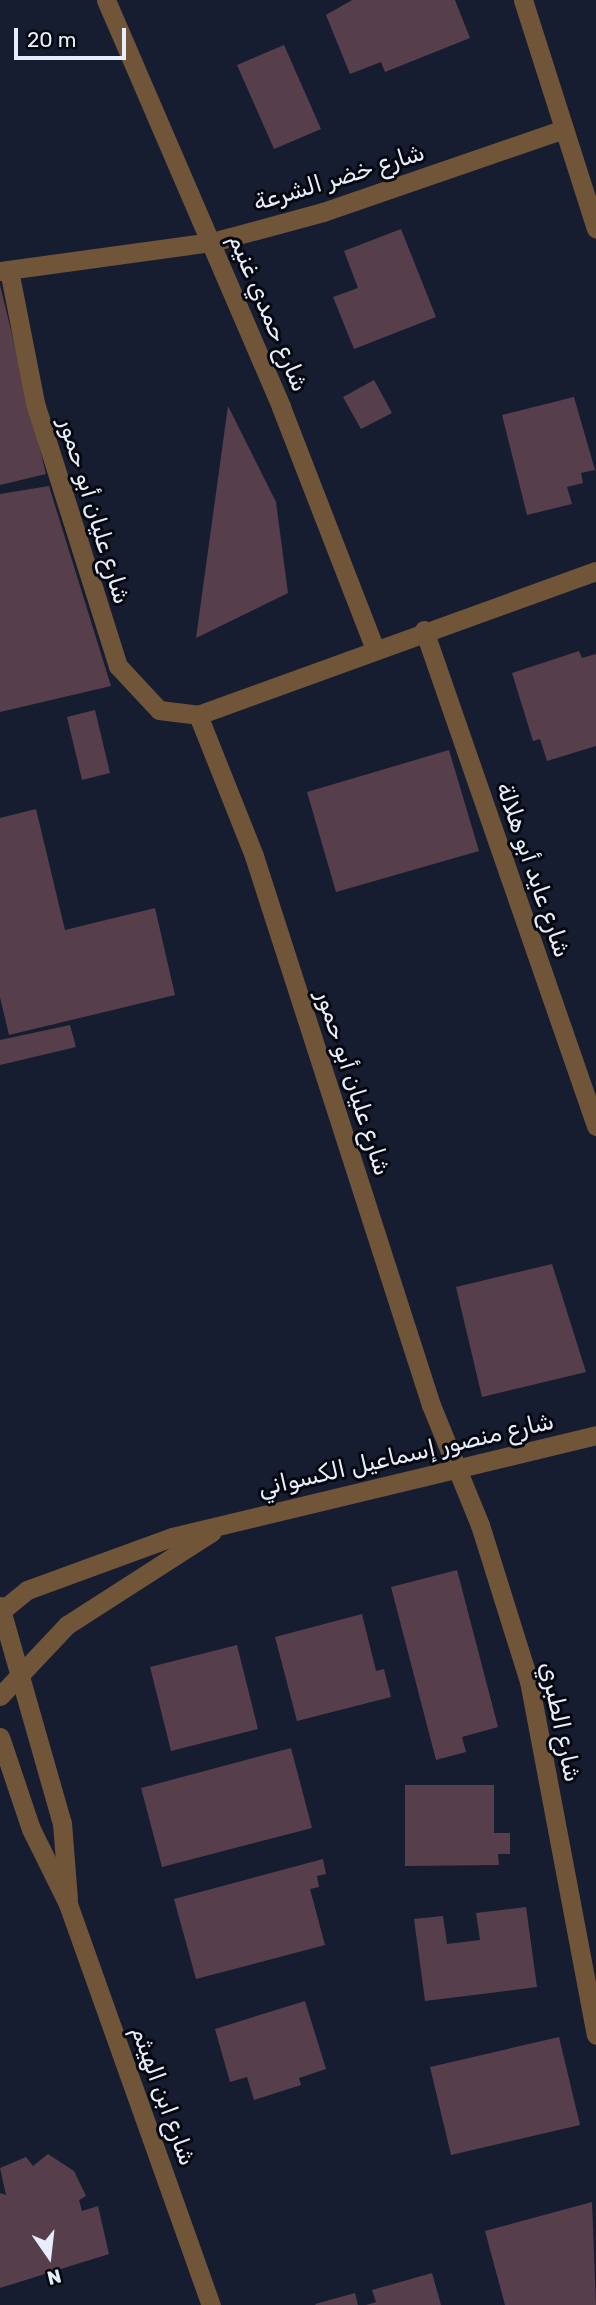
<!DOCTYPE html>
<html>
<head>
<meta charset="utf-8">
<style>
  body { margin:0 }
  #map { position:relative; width:596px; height:2305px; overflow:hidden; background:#171d31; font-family:Rubik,Cairo,sans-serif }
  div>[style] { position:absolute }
  .building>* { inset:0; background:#573e4b }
  .minor>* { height:19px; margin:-9.5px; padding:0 9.5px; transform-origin:9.5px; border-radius:9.5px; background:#715539 }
  .tertiary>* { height:19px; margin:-9.5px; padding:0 9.5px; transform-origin:9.5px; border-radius:9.5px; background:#715539 }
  span { translate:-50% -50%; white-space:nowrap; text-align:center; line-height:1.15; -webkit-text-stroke:6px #060810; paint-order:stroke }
  .street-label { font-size:24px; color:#e8edfb }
  .north { position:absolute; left:14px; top:2221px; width:70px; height:70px; -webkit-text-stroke:5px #060810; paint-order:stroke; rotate:166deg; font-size:19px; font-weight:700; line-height:28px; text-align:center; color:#e8edfb }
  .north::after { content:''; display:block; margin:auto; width:24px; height:32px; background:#e8edfb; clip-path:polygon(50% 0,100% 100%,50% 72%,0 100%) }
  .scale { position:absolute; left:14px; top:28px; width:112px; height:32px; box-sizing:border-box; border:4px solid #e8edfb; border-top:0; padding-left:9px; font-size:21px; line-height:24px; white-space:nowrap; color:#e8edfb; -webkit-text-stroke:5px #060810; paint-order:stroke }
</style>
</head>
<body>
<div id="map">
  <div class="building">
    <i style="clip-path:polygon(352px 0,455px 0,470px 38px,385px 72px,381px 62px,350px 74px,326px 15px)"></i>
    <i style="clip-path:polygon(284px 45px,321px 129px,274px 149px,237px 65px)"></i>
    <i style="clip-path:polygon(401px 229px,436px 317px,354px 349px,333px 297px,358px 288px,344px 251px)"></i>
    <i style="clip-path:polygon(0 285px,46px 474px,0 485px)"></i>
    <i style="clip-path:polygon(374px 380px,392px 413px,361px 429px,343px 397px)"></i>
    <i style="clip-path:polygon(574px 397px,595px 470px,581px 473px,583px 483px,567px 487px,572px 504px,527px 515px,502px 415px)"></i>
    <i style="clip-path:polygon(228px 406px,276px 502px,288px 593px,196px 638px)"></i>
    <i style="clip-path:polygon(49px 486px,111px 686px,0 712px,0 494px)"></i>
    <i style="clip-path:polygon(579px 651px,582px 658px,596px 654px,596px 746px,547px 761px,540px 739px,533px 741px,512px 673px)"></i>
    <i style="clip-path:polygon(95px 710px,110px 773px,82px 780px,67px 717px)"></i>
    <i style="clip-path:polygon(449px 750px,479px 851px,336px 892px,307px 792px)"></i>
    <i style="clip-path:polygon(36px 809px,65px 930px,155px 908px,175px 995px,9px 1035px,0 997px,0 818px)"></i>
    <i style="clip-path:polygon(70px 1025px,76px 1047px,0 1065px,0 1040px)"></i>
    <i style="clip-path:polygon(552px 1264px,586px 1372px,482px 1397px,456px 1287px)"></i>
    <i style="clip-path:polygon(457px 1570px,498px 1727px,462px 1737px,466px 1752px,436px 1760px,391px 1587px)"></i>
    <i style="clip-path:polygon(362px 1614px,376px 1671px,384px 1669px,391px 1697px,297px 1721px,275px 1637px)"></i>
    <i style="clip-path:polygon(237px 1645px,258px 1729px,171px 1751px,150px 1667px)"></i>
    <i style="clip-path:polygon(291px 1748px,312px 1828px,162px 1867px,141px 1788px)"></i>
    <i style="clip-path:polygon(405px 1785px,494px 1785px,494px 1833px,510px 1833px,510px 1854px,498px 1854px,499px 1865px,405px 1866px)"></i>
    <i style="clip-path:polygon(323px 1859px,326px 1874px,317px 1876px,319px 1887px,310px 1889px,325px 1945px,196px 1979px,174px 1899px)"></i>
    <i style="clip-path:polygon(526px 1907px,537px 1987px,425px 2001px,414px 1919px,443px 1916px,447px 1944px,480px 1940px,476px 1913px)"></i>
    <i style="clip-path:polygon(305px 2001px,326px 2069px,299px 2078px,301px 2085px,254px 2100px,247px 2077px,230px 2082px,215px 2029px)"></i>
    <i style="clip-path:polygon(559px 2037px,580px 2125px,451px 2155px,430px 2067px)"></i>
    <i style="clip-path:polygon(48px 2154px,74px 2171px,86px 2196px,79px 2200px,82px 2211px,98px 2206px,109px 2254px,0 2288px,0 2193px,6px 2195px,0 2168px,26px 2157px,33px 2166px)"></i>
    <i style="clip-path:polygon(592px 2202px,596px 2305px,505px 2305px,485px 2231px)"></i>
    <i style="clip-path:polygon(432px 2273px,441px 2305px,366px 2305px,376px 2302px,372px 2290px)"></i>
    <i style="clip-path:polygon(355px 2293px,358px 2305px,316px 2305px,315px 2304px)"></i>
  </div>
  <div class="minor">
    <i style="left:106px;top:0;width:443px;rotate:66.7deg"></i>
    <i style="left:281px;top:407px;width:260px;rotate:68.8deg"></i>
    <i style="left:523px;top:0;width:240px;rotate:72.3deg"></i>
    <i style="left:9px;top:270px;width:136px;rotate:78.9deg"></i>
    <i style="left:35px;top:403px;width:276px;rotate:72.5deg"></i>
    <i style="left:118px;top:666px;width:60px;rotate:47deg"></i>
    <i style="left:159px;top:710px;width:39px;rotate:7deg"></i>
    <i style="left:198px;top:715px;width:423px;rotate:-19.9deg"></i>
    <i style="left:0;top:271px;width:214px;rotate:-7.8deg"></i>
    <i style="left:212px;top:242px;width:115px;rotate:-15.1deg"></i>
    <i style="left:323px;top:212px;width:255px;rotate:-19deg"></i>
    <i style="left:424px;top:630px;width:525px;rotate:70.87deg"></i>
    <i style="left:198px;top:715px;width:152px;rotate:68.3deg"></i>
    <i style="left:254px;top:856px;width:577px;rotate:72.13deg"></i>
    <i style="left:431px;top:1405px;width:130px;rotate:67.8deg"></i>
    <i style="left:480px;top:1525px;width:164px;rotate:72.6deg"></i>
    <i style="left:529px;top:1681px;width:360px;rotate:79.3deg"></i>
    <i style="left:0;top:1606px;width:226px;rotate:74.1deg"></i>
    <i style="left:62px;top:1823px;width:76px;rotate:85.5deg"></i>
    <i style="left:0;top:1737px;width:97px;rotate:71.4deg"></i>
    <i style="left:31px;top:1829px;width:84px;rotate:63.7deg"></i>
    <i style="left:68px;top:1904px;width:426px;rotate:70.4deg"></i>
  </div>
  <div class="tertiary">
    <i style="left:0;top:1612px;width:35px;rotate:-39deg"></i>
    <i style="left:27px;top:1590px;width:154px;rotate:-20.1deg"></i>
    <i style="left:172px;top:1537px;width:436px;rotate:-13.5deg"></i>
    <i style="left:0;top:1696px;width:98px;rotate:-46.7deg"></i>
    <i style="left:67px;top:1625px;width:172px;rotate:-32.7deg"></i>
  </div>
  <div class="street-label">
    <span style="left:339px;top:178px;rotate:-17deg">شارع خضر الشرعة</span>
    <span style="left:268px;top:313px;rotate:67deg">شارع حمدي غنيم</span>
    <span style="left:94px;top:511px;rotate:73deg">شارع عليان أبو حمور</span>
    <span style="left:533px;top:870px;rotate:71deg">شارع عايد أبو هلالة</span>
    <span style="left:353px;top:1083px;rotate:72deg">شارع عليان أبو حمور</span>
    <span style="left:406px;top:1455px;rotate:-13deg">شارع منصور إسماعيل الكسواني</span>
    <span style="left:560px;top:1722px;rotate:78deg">شارع الطبري</span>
    <span style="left:163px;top:2096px;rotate:70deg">شارع ابن الهيثم</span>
  </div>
  <div class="north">N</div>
  <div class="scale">20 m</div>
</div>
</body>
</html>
